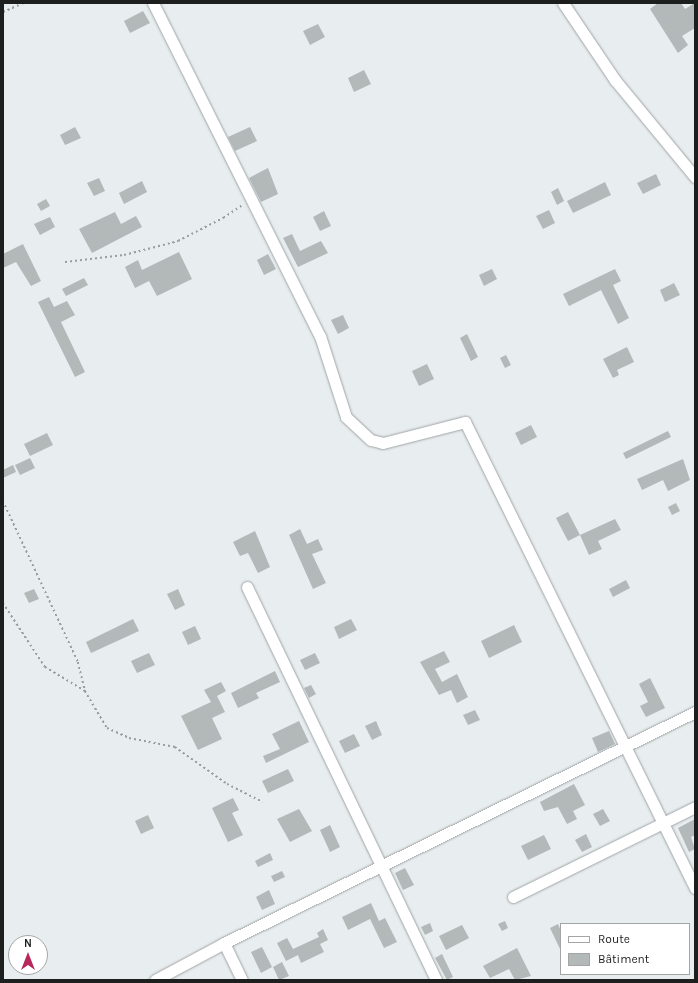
<!DOCTYPE html>
<html>
<head>
<meta charset="utf-8">
<style>
  body { margin:0 }
  #map { position:relative; width:698px; height:983px; overflow:hidden; background:#e8edef; font-family:Karla,sans-serif }
  div>[style] { position:absolute }
  .building>* { inset:0; background:#b3b8b9 }
  .path>* { height:1.5px; margin-top:-0.75px; transform-origin:0; background:repeating-linear-gradient(90deg,#999d9e 0 2px,transparent 0 5px) }
  .roads { filter:drop-shadow(0 0 1px #a0a4a6) drop-shadow(0 0 1px #a0a4a6) }
  .minor>* { height:11px; margin:-5.5px; padding:0 5.5px; transform-origin:5.5px; border-radius:5.5px; background:#fff }
  span { translate:-50% -50%; white-space:nowrap; text-align:center; line-height:1.15; -webkit-text-stroke:3px #fff; paint-order:stroke }
  .frame { position:absolute; inset:0; border:4px solid #1d1f1f; pointer-events:none }
  .legend { position:absolute; left:560px; top:923px; width:130px; height:52px; box-sizing:border-box; background:#fff; border:1px solid #a5a5a5; margin:0; padding:5px 7px; list-style:none; font-size:12px; color:#1d1f1f }
  .legend li { display:flex; align-items:center; gap:8px; height:20px }
  .legend b { width:20px; border:1px solid #a5a5a5 }
  .north { position:absolute; left:8px; top:935px; width:40px; height:40px; box-sizing:border-box; background:#fff; border:1px solid #a5a5a5; border-radius:50%; rotate:0deg; font-size:11px; font-weight:700; line-height:16px; text-align:center; color:#1d1f1f }
  .north::after { content:''; display:block; margin:auto; width:14px; height:18px; background:#b7295c; clip-path:polygon(50% 0,100% 100%,50% 72%,0 100%) }
</style>
</head>
<body>
<div id="map">
  <div class="building">
    <i style="clip-path:polygon(658px 3px,681px 3px,685px 9px,695px 3px,695px 28px,682px 36px,688px 45px,678px 53px,650px 9px)"></i>
    <i style="clip-path:polygon(143px 11px,150px 23px,130px 33px,124px 21px)"></i>
    <i style="clip-path:polygon(318px 24px,325px 37px,310px 45px,303px 31px)"></i>
    <i style="clip-path:polygon(364px 70px,371px 84px,354px 92px,348px 78px)"></i>
    <i style="clip-path:polygon(75px 127px,81px 138px,65px 145px,60px 135px)"></i>
    <i style="clip-path:polygon(250px 127px,257px 141px,235px 151px,228px 137px)"></i>
    <i style="clip-path:polygon(268px 168px,278px 194px,261px 202px,249px 178px)"></i>
    <i style="clip-path:polygon(656px 174px,661px 185px,643px 194px,637px 183px)"></i>
    <i style="clip-path:polygon(99px 178px,105px 191px,94px 196px,87px 183px)"></i>
    <i style="clip-path:polygon(142px 181px,147px 192px,124px 204px,119px 193px)"></i>
    <i style="clip-path:polygon(605px 182px,611px 195px,573px 213px,567px 201px)"></i>
    <i style="clip-path:polygon(558px 188px,564px 201px,557px 205px,551px 192px)"></i>
    <i style="clip-path:polygon(46px 199px,50px 206px,41px 211px,37px 204px)"></i>
    <i style="clip-path:polygon(549px 210px,555px 223px,543px 229px,536px 216px)"></i>
    <i style="clip-path:polygon(324px 211px,331px 226px,320px 231px,313px 217px)"></i>
    <i style="clip-path:polygon(115px 212px,121px 224px,136px 216px,142px 227px,92px 253px,79px 229px)"></i>
    <i style="clip-path:polygon(50px 217px,55px 227px,40px 235px,34px 224px)"></i>
    <i style="clip-path:polygon(292px 234px,300px 251px,321px 241px,328px 253px,298px 267px,283px 238px)"></i>
    <i style="clip-path:polygon(23px 244px,41px 281px,31px 286px,16px 262px,3px 268px,3px 254px)"></i>
    <i style="clip-path:polygon(179px 252px,192px 279px,157px 296px,149px 281px,135px 288px,125px 267px,138px 260px,142px 270px)"></i>
    <i style="clip-path:polygon(268px 254px,276px 269px,264px 275px,257px 260px)"></i>
    <i style="clip-path:polygon(492px 269px,497px 279px,484px 286px,479px 275px)"></i>
    <i style="clip-path:polygon(615px 269px,621px 281px,613px 285px,629px 318px,618px 324px,601px 290px,569px 306px,563px 294px)"></i>
    <i style="clip-path:polygon(84px 278px,88px 285px,66px 296px,62px 289px)"></i>
    <i style="clip-path:polygon(674px 283px,680px 295px,665px 302px,660px 290px)"></i>
    <i style="clip-path:polygon(49px 297px,54px 307px,67px 301px,75px 315px,61px 322px,85px 372px,75px 377px,38px 302px)"></i>
    <i style="clip-path:polygon(343px 315px,349px 328px,338px 334px,331px 320px)"></i>
    <i style="clip-path:polygon(467px 334px,478px 357px,471px 361px,460px 338px)"></i>
    <i style="clip-path:polygon(627px 347px,634px 362px,617px 370px,619px 375px,613px 378px,603px 359px)"></i>
    <i style="clip-path:polygon(506px 355px,511px 365px,505px 368px,500px 358px)"></i>
    <i style="clip-path:polygon(427px 364px,434px 379px,419px 386px,412px 371px)"></i>
    <i style="clip-path:polygon(531px 425px,537px 437px,521px 445px,515px 433px)"></i>
    <i style="clip-path:polygon(668px 431px,671px 437px,626px 459px,623px 453px)"></i>
    <i style="clip-path:polygon(47px 433px,53px 445px,30px 456px,24px 444px)"></i>
    <i style="clip-path:polygon(30px 458px,35px 468px,20px 475px,15px 465px)"></i>
    <i style="clip-path:polygon(683px 459px,690px 480px,668px 491px,663px 480px,642px 490px,637px 479px)"></i>
    <i style="clip-path:polygon(13px 465px,16px 472px,3px 478px,3px 470px)"></i>
    <i style="clip-path:polygon(676px 503px,680px 511px,672px 515px,668px 507px)"></i>
    <i style="clip-path:polygon(568px 512px,580px 535px,568px 541px,556px 518px)"></i>
    <i style="clip-path:polygon(615px 519px,621px 530px,598px 541px,602px 549px,589px 555px,580px 535px)"></i>
    <i style="clip-path:polygon(300px 529px,307px 544px,318px 539px,323px 550px,312px 554px,326px 583px,313px 589px,289px 535px)"></i>
    <i style="clip-path:polygon(255px 531px,270px 567px,258px 573px,248px 553px,240px 556px,233px 542px)"></i>
    <i style="clip-path:polygon(626px 580px,630px 588px,613px 597px,609px 589px)"></i>
    <i style="clip-path:polygon(34px 589px,39px 599px,29px 603px,24px 593px)"></i>
    <i style="clip-path:polygon(178px 589px,185px 605px,175px 610px,167px 594px)"></i>
    <i style="clip-path:polygon(133px 619px,139px 631px,91px 653px,86px 642px)"></i>
    <i style="clip-path:polygon(351px 619px,357px 630px,339px 639px,334px 627px)"></i>
    <i style="clip-path:polygon(514px 625px,522px 642px,489px 658px,481px 641px)"></i>
    <i style="clip-path:polygon(195px 626px,201px 639px,188px 645px,182px 632px)"></i>
    <i style="clip-path:polygon(444px 651px,450px 662px,435px 669px,442px 682px,457px 674px,468px 697px,457px 703px,451px 690px,439px 695px,420px 662px)"></i>
    <i style="clip-path:polygon(149px 653px,155px 665px,137px 673px,131px 661px)"></i>
    <i style="clip-path:polygon(315px 653px,320px 663px,305px 670px,300px 660px)"></i>
    <i style="clip-path:polygon(275px 671px,280px 682px,256px 693px,259px 698px,238px 708px,231px 693px)"></i>
    <i style="clip-path:polygon(650px 678px,665px 708px,646px 717px,640px 706px,648px 702px,639px 684px)"></i>
    <i style="clip-path:polygon(221px 682px,226px 691px,217px 696px,225px 712px,212px 718px,222px 739px,198px 750px,181px 716px,211px 702px,204px 690px)"></i>
    <i style="clip-path:polygon(311px 685px,316px 694px,309px 698px,304px 688px)"></i>
    <i style="clip-path:polygon(475px 710px,480px 720px,468px 725px,463px 715px)"></i>
    <i style="clip-path:polygon(299px 721px,309px 742px,266px 763px,263px 756px,280px 749px,272px 734px)"></i>
    <i style="clip-path:polygon(376px 721px,382px 735px,372px 740px,365px 726px)"></i>
    <i style="clip-path:polygon(609px 731px,615px 744px,598px 752px,592px 738px)"></i>
    <i style="clip-path:polygon(354px 734px,360px 746px,345px 753px,339px 741px)"></i>
    <i style="clip-path:polygon(288px 769px,294px 781px,268px 793px,262px 781px)"></i>
    <i style="clip-path:polygon(574px 784px,585px 805px,573px 811px,577px 819px,567px 824px,558px 807px,544px 811px,540px 802px)"></i>
    <i style="clip-path:polygon(233px 798px,239px 810px,232px 813px,243px 835px,228px 842px,212px 808px)"></i>
    <i style="clip-path:polygon(299px 809px,312px 831px,290px 842px,277px 819px)"></i>
    <i style="clip-path:polygon(603px 809px,610px 821px,600px 826px,593px 814px)"></i>
    <i style="clip-path:polygon(148px 815px,154px 828px,141px 834px,135px 821px)"></i>
    <i style="clip-path:polygon(695px 819px,695px 835px,691px 837px,695px 849px,689px 852px,678px 828px)"></i>
    <i style="clip-path:polygon(330px 825px,340px 847px,330px 852px,320px 830px)"></i>
    <i style="clip-path:polygon(586px 834px,592px 847px,582px 852px,575px 840px)"></i>
    <i style="clip-path:polygon(544px 835px,551px 849px,528px 860px,521px 846px)"></i>
    <i style="clip-path:polygon(270px 853px,273px 860px,258px 867px,255px 861px)"></i>
    <i style="clip-path:polygon(405px 868px,414px 885px,403px 890px,395px 873px)"></i>
    <i style="clip-path:polygon(282px 871px,285px 877px,274px 882px,271px 876px)"></i>
    <i style="clip-path:polygon(269px 890px,275px 904px,262px 910px,256px 897px)"></i>
    <i style="clip-path:polygon(371px 903px,379px 921px,385px 918px,397px 942px,384px 948px,370px 919px,348px 930px,342px 917px)"></i>
    <i style="clip-path:polygon(505px 921px,508px 928px,502px 931px,498px 924px)"></i>
    <i style="clip-path:polygon(430px 923px,433px 931px,425px 935px,421px 927px)"></i>
    <i style="clip-path:polygon(558px 924px,561px 931px,561px 951px,550px 928px)"></i>
    <i style="clip-path:polygon(462px 925px,469px 938px,446px 950px,439px 936px)"></i>
    <i style="clip-path:polygon(323px 929px,328px 940px,320px 944px,324px 952px,301px 963px,298px 955px,286px 961px,277px 943px,287px 938px,293px 949px,319px 937px,317px 933px)"></i>
    <i style="clip-path:polygon(262px 947px,272px 967px,261px 973px,251px 952px)"></i>
    <i style="clip-path:polygon(517px 948px,531px 976px,515px 980px,509px 969px,490px 978px,483px 966px)"></i>
    <i style="clip-path:polygon(442px 954px,453px 977px,447px 980px,435px 958px)"></i>
    <i style="clip-path:polygon(282px 962px,289px 976px,279px 980px,273px 967px)"></i>
  </div>
  <div class="path">
    <i style="left:3px;top:12px;width:22px;rotate:-24deg"></i>
    <i style="left:65px;top:262px;width:59px;rotate:-6.8deg"></i>
    <i style="left:124px;top:255px;width:56px;rotate:-14.5deg"></i>
    <i style="left:178px;top:241px;width:51px;rotate:-27.1deg"></i>
    <i style="left:223px;top:218px;width:23px;rotate:-34deg"></i>
    <i style="left:3px;top:501px;width:178px;rotate:65deg"></i>
    <i style="left:78px;top:662px;width:30px;rotate:76deg"></i>
    <i style="left:3px;top:603px;width:77px;rotate:56.7deg"></i>
    <i style="left:45px;top:667px;width:47px;rotate:31deg"></i>
    <i style="left:85px;top:691px;width:43px;rotate:59.3deg"></i>
    <i style="left:107px;top:728px;width:24px;rotate:24deg"></i>
    <i style="left:129px;top:738px;width:47px;rotate:11.1deg"></i>
    <i style="left:175px;top:747px;width:64px;rotate:35.4deg"></i>
    <i style="left:227px;top:784px;width:40px;rotate:26.6deg"></i>
  </div>
  <div class="roads">
    <div class="minor">
      <i style="left:153px;top:3px;width:373px;rotate:63.4deg"></i>
      <i style="left:320px;top:336px;width:85px;rotate:72.2deg"></i>
      <i style="left:346px;top:417px;width:34px;rotate:43deg"></i>
      <i style="left:371px;top:440px;width:12px;rotate:14deg"></i>
      <i style="left:383px;top:443px;width:85px;rotate:-14.4deg"></i>
      <i style="left:465px;top:422px;width:520px;rotate:63.73deg"></i>
      <i style="left:563px;top:3px;width:93px;rotate:56deg"></i>
      <i style="left:615px;top:80px;width:126px;rotate:50.5deg"></i>
      <i style="left:247px;top:587px;width:436px;rotate:64.3deg"></i>
      <i style="left:513px;top:897px;width:203px;rotate:-26.3deg"></i>
      <i style="left:224px;top:943px;width:41px;rotate:64.1deg"></i>
      <i style="left:155px;top:980px;width:78px;rotate:-28.2deg"></i>
      <i style="left:224px;top:943px;width:525px;rotate:-26.13deg"></i>
    </div>
  </div>
  <div class="frame"></div>
  <ul class="legend">
  <li><b style="height:5px;background:#fff"></b>Route</li>
  <li><b style="height:11px;background:#b3b8b9"></b>Bâtiment</li>
  </ul>
  <div class="north">N</div>
</div>
</body>
</html>
